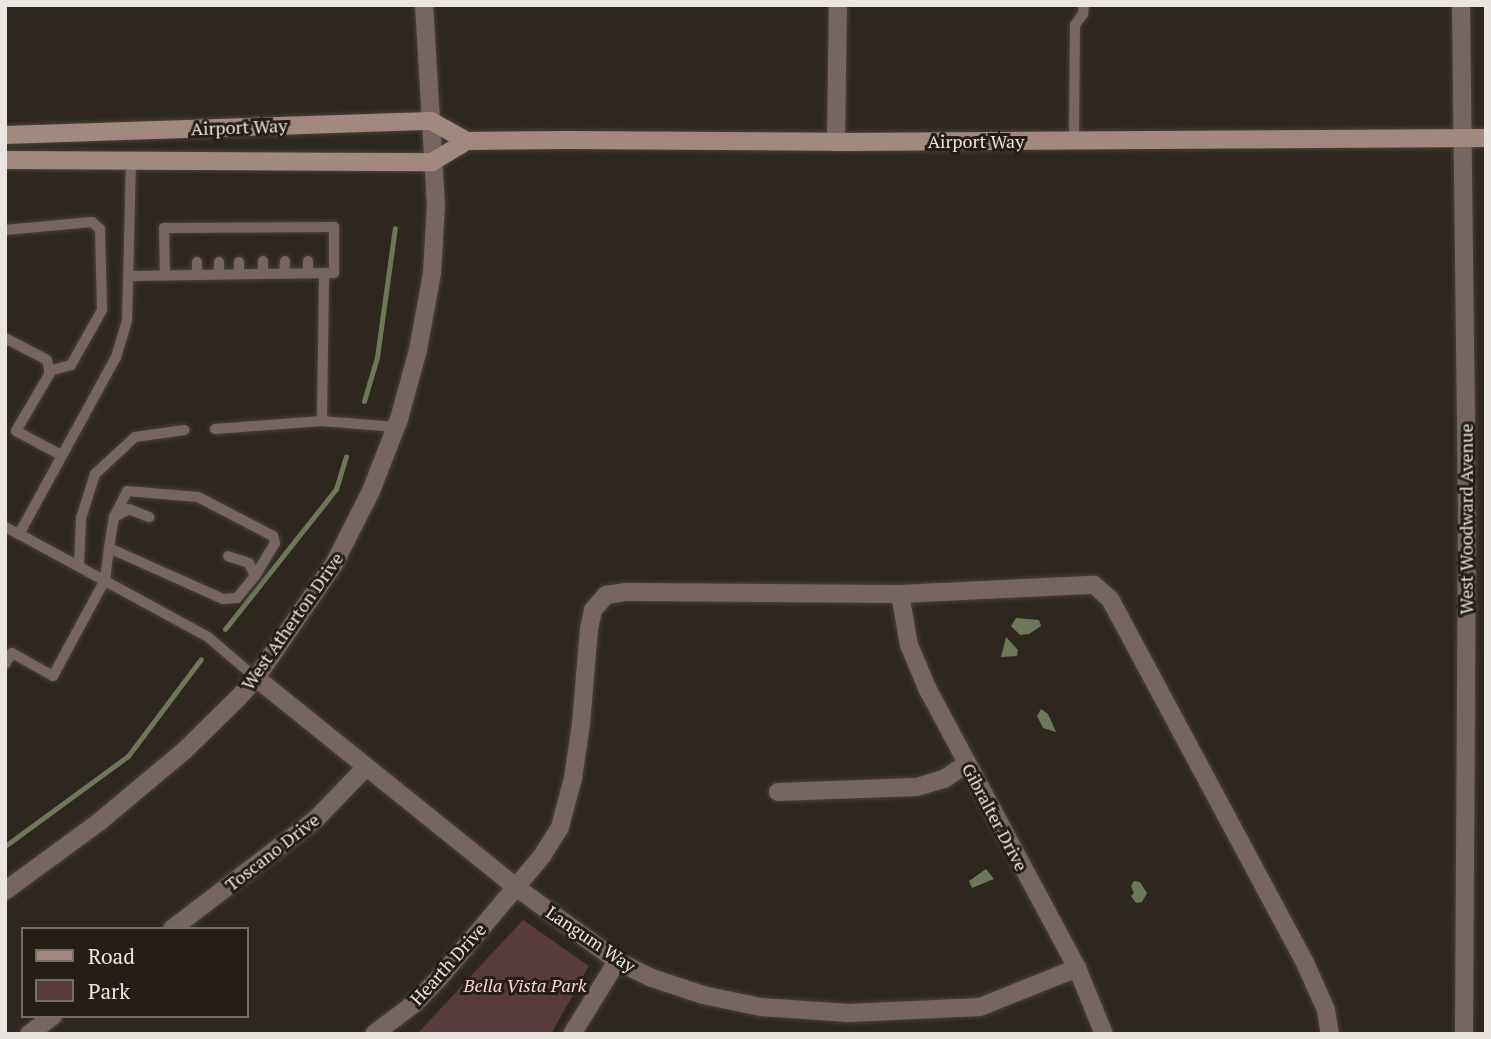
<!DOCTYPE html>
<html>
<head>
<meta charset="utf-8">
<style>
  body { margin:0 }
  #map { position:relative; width:1491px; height:1039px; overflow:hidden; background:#2e2720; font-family:"PT Serif",serif }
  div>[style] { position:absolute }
  .green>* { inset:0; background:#593a3d }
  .water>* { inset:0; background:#6c7858 }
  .stream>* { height:5px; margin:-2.5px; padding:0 2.5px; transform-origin:2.5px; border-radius:2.5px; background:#6c7858 }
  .roads { filter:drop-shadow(0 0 2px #48423b) drop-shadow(0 0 2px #48423b) }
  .service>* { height:10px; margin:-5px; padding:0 5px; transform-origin:5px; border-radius:5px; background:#766661 }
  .minor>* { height:18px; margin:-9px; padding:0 9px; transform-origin:9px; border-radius:9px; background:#766661 }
  .tertiary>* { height:18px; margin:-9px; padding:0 9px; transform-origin:9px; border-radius:9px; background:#766661 }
  .secondary>* { height:18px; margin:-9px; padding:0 9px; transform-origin:9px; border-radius:9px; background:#a28980 }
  span { translate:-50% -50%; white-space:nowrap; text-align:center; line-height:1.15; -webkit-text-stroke:6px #241e16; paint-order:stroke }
  .street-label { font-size:18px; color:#eae5e0 }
  .park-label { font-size:18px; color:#fdd3d6; font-style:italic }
  .frame { position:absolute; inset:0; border:7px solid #eae5e0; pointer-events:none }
  .legend { position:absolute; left:21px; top:927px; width:228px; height:91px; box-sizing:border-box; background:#241e16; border:2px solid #736e67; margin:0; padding:9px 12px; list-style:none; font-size:21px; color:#eae5e0 }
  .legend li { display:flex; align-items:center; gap:14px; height:35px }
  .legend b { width:35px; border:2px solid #736e67 }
</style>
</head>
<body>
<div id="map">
  <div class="green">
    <i style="clip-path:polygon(523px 920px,589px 966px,551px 1034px,417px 1034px)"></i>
  </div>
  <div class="water">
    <i style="clip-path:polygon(1016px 618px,1039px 620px,1041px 626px,1029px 634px,1020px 635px,1011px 626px)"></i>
    <i style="clip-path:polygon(1006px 637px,1018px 650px,1017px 656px,1001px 657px)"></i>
    <i style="clip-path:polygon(1041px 709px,1048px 714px,1056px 732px,1043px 728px,1037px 716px)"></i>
    <i style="clip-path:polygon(986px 869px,994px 879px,972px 888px,969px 881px)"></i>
    <i style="clip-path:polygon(1134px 881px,1140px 882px,1147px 893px,1142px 902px,1136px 903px,1131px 896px,1134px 893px,1131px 886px)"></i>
  </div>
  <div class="stream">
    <i style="left:364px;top:401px;width:46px;rotate:-73.5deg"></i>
    <i style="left:377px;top:357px;width:130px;rotate:-82.1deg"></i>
    <i style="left:225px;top:629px;width:179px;rotate:-51.6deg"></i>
    <i style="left:336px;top:489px;width:34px;rotate:-73deg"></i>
    <i style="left:5px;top:846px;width:152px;rotate:-36.2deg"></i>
    <i style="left:128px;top:756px;width:121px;rotate:-53deg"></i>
  </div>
  <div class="roads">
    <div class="service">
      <i style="left:1074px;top:141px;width:116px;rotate:-89.5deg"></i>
      <i style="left:1075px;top:25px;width:14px;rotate:-54deg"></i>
      <i style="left:1083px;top:14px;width:9px;rotate:-84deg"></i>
      <i style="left:131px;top:160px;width:161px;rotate:91.4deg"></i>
      <i style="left:127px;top:321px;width:38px;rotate:107deg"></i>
      <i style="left:116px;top:357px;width:202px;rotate:118.7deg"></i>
      <i style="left:19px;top:534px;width:215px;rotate:28.6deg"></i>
      <i style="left:208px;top:637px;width:63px;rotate:40.5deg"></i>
      <i style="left:5px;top:230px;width:87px;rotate:-5.3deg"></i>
      <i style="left:92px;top:222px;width:11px;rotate:41deg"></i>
      <i style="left:100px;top:229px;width:81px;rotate:88.6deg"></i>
      <i style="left:102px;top:310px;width:63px;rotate:119.4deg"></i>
      <i style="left:71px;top:365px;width:23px;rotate:165deg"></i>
      <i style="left:263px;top:261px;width:13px;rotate:90deg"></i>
      <i style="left:197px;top:262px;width:13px;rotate:90deg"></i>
      <i style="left:219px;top:262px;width:12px;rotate:90deg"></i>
      <i style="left:239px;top:262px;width:12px;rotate:90deg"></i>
      <i style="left:284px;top:273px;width:12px;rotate:-85deg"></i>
      <i style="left:308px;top:273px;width:12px;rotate:-90deg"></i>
      <i style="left:128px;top:276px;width:206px;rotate:-0.8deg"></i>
      <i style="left:334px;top:273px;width:46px;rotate:-90deg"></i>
      <i style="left:334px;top:227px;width:170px;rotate:179.7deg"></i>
      <i style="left:164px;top:228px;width:47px;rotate:88.8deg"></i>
      <i style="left:5px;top:338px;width:47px;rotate:27.6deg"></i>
      <i style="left:47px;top:360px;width:13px;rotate:77deg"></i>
      <i style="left:50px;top:373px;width:67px;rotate:120.4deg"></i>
      <i style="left:16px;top:431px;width:51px;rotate:28.1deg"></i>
      <i style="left:322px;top:421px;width:148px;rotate:-89.2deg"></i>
      <i style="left:215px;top:429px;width:107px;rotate:-4.3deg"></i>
      <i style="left:322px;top:421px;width:74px;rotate:4.6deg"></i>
      <i style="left:114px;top:517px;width:29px;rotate:-63deg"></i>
      <i style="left:127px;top:491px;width:71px;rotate:4.8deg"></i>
      <i style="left:198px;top:497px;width:85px;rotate:27.5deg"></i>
      <i style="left:273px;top:536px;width:7px;rotate:74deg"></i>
      <i style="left:275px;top:543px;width:39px;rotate:121deg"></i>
      <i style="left:5px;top:527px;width:16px;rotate:27deg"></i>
      <i style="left:109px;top:548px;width:31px;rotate:-81deg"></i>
      <i style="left:114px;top:517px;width:17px;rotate:-28deg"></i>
      <i style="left:129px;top:509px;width:22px;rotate:22deg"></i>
      <i style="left:79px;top:565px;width:47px;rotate:-87.6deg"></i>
      <i style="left:81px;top:518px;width:46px;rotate:-72.3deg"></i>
      <i style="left:95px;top:474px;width:54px;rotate:-42.8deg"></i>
      <i style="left:135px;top:437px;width:50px;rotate:-8deg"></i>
      <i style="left:5px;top:664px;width:13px;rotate:-58deg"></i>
      <i style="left:12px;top:653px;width:47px;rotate:29.3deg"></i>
      <i style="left:53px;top:676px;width:109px;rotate:-61.6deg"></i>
      <i style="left:105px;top:580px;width:32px;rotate:-83deg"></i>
      <i style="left:109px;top:548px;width:125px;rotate:24.1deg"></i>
      <i style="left:223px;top:599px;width:14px;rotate:-4deg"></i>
      <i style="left:237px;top:598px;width:28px;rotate:-51deg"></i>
      <i style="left:255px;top:576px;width:14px;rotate:-115deg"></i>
      <i style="left:249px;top:563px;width:22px;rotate:-162deg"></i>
    </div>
    <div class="minor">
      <i style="left:836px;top:142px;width:137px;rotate:-89.2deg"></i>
      <i style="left:900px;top:594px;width:52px;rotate:80deg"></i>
      <i style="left:909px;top:645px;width:49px;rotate:67.1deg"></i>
      <i style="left:928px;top:690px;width:315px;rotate:61.8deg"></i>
      <i style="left:1077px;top:968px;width:71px;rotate:67.8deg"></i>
      <i style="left:256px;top:678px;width:334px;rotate:38.8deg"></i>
      <i style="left:516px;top:887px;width:125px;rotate:36.2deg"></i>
      <i style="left:617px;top:961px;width:39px;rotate:26deg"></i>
      <i style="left:652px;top:978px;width:54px;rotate:18.4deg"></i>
      <i style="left:703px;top:995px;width:59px;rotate:11.7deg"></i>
      <i style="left:761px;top:1007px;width:88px;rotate:3.9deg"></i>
      <i style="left:849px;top:1013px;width:131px;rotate:-2.6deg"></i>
      <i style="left:980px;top:1007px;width:105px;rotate:-21.9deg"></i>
      <i style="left:778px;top:792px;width:139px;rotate:-2.1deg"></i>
      <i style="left:917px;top:787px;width:28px;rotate:-17deg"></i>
      <i style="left:944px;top:779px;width:27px;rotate:-34deg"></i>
      <i style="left:172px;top:929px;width:181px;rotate:-37.4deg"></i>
      <i style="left:316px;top:819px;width:72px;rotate:-46.1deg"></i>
      <i style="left:29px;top:1034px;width:30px;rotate:-37deg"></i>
      <i style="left:374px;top:1034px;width:51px;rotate:-37.1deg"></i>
      <i style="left:415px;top:1003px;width:37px;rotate:-46deg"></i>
      <i style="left:441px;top:976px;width:157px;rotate:-49.9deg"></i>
      <i style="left:542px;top:856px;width:34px;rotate:-58deg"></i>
      <i style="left:560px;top:827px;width:51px;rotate:-75.1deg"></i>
      <i style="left:573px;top:778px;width:55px;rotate:-81.6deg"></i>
      <i style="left:581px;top:724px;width:95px;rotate:-85.2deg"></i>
      <i style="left:589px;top:629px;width:19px;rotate:-78deg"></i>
      <i style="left:593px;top:610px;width:20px;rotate:-49deg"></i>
      <i style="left:606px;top:595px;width:19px;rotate:-9deg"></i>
      <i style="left:625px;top:592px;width:275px;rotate:0.4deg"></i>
      <i style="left:900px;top:594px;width:194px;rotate:-2.7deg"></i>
      <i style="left:1094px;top:585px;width:21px;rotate:41deg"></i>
      <i style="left:1110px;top:599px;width:415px;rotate:61.8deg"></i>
      <i style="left:1306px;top:965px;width:49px;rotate:66deg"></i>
      <i style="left:1326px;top:1010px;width:24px;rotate:81deg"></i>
      <i style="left:572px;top:1034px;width:86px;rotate:-58.3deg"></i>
    </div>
    <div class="tertiary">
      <i style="left:1461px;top:5px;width:508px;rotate:89.32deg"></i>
      <i style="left:1467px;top:513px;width:521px;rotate:90.33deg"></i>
      <i style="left:5px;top:891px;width:117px;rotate:-36.3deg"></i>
      <i style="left:99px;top:822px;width:112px;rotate:-39.9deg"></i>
      <i style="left:185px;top:750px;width:76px;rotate:-44.5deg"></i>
      <i style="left:239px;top:697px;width:25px;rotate:-48deg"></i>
      <i style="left:256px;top:678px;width:138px;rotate:-55.6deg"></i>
      <i style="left:334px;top:564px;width:82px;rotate:-63.1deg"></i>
      <i style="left:371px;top:491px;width:77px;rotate:-68.7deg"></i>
      <i style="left:399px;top:419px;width:72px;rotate:-74.6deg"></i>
      <i style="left:418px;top:350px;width:78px;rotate:-79.7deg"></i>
      <i style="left:432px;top:273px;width:67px;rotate:-86.6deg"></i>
      <i style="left:436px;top:206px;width:201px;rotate:-93.4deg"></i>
    </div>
    <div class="secondary">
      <i style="left:5px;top:135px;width:426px;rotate:-1.9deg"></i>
      <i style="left:431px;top:121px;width:41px;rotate:29.1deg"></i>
      <i style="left:5px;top:160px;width:427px;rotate:0.3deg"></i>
      <i style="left:432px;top:162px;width:41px;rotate:-31deg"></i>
      <i style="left:467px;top:141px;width:102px;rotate:-0.6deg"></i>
      <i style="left:569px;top:140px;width:267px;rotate:0.4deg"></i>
      <i style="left:836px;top:142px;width:650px;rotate:-0.35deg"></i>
    </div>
  </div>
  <div class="street-label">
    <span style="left:239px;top:127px;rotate:-2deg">Airport Way</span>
    <span style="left:976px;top:141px">Airport Way</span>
    <span style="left:1466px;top:519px;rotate:-90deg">West Woodward Avenue</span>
    <span style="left:292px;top:621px;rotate:-55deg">West Atherton Drive</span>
    <span style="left:995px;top:817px;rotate:62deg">Gibralter Drive</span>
    <span style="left:272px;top:852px;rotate:-38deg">Toscano Drive</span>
    <span style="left:591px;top:939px;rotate:34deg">Langum Way</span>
    <span style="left:448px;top:964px;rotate:-48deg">Hearth Drive</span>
  </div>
  <div class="park-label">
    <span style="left:525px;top:985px">Bella Vista Park</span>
  </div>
  <div class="frame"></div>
  <ul class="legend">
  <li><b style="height:9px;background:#a28980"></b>Road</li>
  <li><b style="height:19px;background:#593a3d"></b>Park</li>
  </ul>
</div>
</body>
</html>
